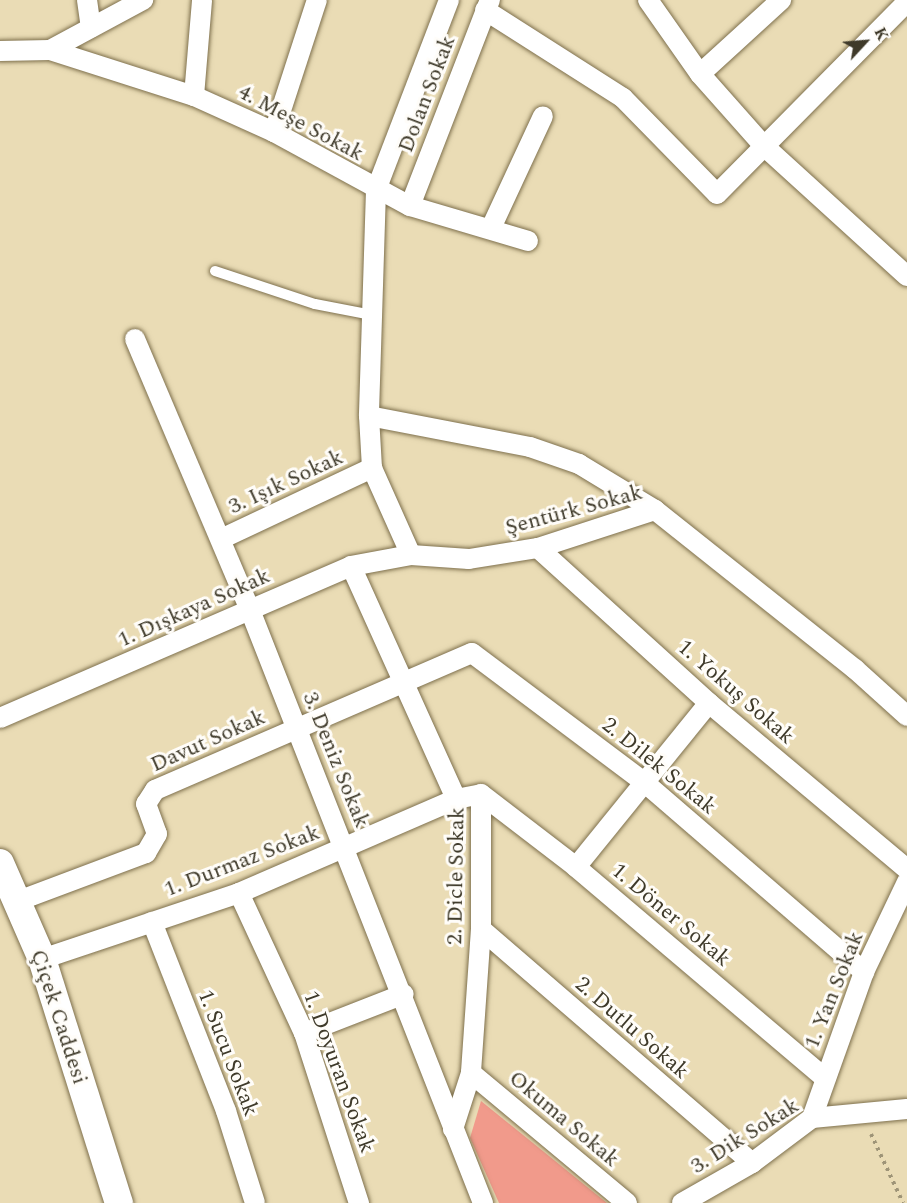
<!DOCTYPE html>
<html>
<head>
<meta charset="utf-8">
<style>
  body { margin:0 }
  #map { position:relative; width:907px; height:1203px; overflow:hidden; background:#eadcb5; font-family:Spectral,serif }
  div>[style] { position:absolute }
  .green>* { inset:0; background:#f19a8b }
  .path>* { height:4px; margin-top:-2px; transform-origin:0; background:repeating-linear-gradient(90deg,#9e9477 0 3px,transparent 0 7.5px) }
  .roads { filter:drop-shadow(0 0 2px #7e704d) drop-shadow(0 0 2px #7e704d) }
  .lane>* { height:10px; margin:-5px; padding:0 5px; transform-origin:5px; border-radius:5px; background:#fff }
  .street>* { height:20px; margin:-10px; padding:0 10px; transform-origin:10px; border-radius:10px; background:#fff }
  .secondary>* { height:28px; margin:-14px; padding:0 14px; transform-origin:14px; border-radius:14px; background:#fff }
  span { translate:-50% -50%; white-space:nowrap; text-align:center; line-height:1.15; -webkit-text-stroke:6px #fffdf9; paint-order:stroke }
  .street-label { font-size:22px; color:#3f3a2a }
  .north { position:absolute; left:835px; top:12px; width:60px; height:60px; -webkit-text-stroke:4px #fffdf9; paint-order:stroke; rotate:64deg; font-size:16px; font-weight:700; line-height:24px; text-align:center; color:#3f3a2a }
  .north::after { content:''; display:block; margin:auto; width:21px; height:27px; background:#3f3a2a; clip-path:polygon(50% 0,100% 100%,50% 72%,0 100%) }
</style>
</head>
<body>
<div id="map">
  <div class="green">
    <i style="clip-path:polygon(481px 1101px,607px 1203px,499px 1203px,470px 1138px)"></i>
  </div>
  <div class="path">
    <i style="left:871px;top:1134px;width:76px;rotate:65.1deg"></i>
  </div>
  <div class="roads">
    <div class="lane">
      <i style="left:215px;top:271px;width:105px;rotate:18.3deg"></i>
      <i style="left:315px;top:304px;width:58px;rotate:10.9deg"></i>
    </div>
    <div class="street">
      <i style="left:87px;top:0;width:28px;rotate:82deg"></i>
      <i style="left:449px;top:0;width:204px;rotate:111deg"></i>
      <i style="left:376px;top:190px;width:226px;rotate:91.8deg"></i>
      <i style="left:369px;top:416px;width:52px;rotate:86.7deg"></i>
      <i style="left:372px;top:468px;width:95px;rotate:65.9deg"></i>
      <i style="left:411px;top:555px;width:58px;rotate:3.9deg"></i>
      <i style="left:469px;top:559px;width:70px;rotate:-9.1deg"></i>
      <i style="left:538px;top:548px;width:123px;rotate:-18deg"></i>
      <i style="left:655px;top:510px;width:256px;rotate:38.5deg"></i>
      <i style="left:855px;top:669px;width:70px;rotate:42.1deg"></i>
      <i style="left:648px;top:0;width:90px;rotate:54.9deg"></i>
      <i style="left:700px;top:74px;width:96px;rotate:48.4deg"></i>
      <i style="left:764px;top:146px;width:193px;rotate:42.3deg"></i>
      <i style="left:485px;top:10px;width:164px;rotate:32.5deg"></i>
      <i style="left:623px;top:98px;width:134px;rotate:45.6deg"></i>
      <i style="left:717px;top:194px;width:269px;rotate:-45.3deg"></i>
      <i style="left:50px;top:50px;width:151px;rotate:17.7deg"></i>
      <i style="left:194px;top:96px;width:88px;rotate:24.2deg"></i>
      <i style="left:274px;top:132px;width:155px;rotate:28.6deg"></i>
      <i style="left:410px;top:206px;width:123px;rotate:16.5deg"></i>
      <i style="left:0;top:51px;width:50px;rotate:-1.1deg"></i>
      <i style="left:50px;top:50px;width:106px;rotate:-28.3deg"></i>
      <i style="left:700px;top:74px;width:110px;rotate:-42.4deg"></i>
      <i style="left:194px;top:96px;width:96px;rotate:-85.2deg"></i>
      <i style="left:274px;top:132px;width:139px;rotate:-72deg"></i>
      <i style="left:410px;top:206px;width:221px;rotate:-68.8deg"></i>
      <i style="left:491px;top:228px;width:123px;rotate:-65.1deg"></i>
      <i style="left:135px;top:339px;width:294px;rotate:67deg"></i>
      <i style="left:250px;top:610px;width:637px;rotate:68.55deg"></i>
      <i style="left:369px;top:416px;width:164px;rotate:10.9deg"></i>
      <i style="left:530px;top:447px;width:52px;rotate:19.1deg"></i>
      <i style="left:579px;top:464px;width:89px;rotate:31.2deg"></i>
      <i style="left:221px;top:539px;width:167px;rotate:-25.2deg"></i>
      <i style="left:538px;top:548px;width:231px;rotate:42.2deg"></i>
      <i style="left:709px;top:703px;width:258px;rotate:40deg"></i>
      <i style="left:351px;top:566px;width:256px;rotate:65.7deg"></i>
      <i style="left:456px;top:799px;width:25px;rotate:-11deg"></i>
      <i style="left:481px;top:794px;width:135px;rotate:90deg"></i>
      <i style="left:481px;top:929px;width:144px;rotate:94deg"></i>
      <i style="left:471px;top:1073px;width:59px;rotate:107.8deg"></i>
      <i style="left:0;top:718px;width:382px;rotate:-23.4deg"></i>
      <i style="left:351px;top:566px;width:61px;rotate:-10.4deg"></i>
      <i style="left:481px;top:794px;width:120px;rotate:37.5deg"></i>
      <i style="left:576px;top:867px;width:326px;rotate:40.3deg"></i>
      <i style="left:576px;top:867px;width:211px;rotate:-51deg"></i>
      <i style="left:239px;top:893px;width:154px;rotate:65.1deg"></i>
      <i style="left:304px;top:1033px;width:179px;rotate:72.1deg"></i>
      <i style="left:18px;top:901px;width:137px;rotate:-20.6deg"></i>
      <i style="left:146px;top:853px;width:22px;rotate:-60deg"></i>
      <i style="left:157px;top:834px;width:32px;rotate:-110deg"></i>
      <i style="left:146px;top:804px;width:17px;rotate:-57deg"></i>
      <i style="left:155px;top:790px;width:345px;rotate:-23.4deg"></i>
      <i style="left:472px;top:653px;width:215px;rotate:36.9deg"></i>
      <i style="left:644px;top:782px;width:291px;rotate:40.8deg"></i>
      <i style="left:152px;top:922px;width:203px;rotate:68.6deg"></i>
      <i style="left:226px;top:1111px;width:96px;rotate:72.5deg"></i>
      <i style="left:481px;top:929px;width:358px;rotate:40.8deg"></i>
      <i style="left:42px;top:959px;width:208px;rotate:-18.5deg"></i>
      <i style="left:239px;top:893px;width:236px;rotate:-23.4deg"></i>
      <i style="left:304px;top:1033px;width:107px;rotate:-21.3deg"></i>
      <i style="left:471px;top:1073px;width:203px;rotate:39.8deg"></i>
      <i style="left:812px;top:1118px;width:155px;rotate:-70.4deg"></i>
      <i style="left:864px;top:972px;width:100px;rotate:-64.5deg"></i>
      <i style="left:682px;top:1203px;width:81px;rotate:-29.7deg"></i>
      <i style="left:752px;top:1163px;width:75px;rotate:-36.9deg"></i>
      <i style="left:812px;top:1118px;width:95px;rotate:-5.4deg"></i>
    </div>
    <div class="secondary">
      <i style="left:0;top:863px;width:105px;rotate:66.4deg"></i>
      <i style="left:42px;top:959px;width:256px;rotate:72.5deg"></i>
    </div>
  </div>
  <div class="street-label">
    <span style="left:427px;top:94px;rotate:-69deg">Dolan Sokak</span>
    <span style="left:301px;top:123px;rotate:28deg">4. Meşe Sokak</span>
    <span style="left:286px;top:482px;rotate:-25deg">3. Işık Sokak</span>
    <span style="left:574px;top:510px;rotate:-15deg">Şentürk Sokak</span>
    <span style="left:194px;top:608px;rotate:-24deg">1. Dışkaya Sokak</span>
    <span style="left:736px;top:692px;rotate:41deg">1. Yokuş Sokak</span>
    <span style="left:208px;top:741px;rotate:-24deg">Davut Sokak</span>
    <span style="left:336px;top:760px;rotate:68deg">3. Deniz Sokak</span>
    <span style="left:659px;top:766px;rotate:39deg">2. Dilek Sokak</span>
    <span style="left:242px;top:861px;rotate:-21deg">1. Durmaz Sokak</span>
    <span style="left:456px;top:876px;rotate:-89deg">2. Dicle Sokak</span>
    <span style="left:671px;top:915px;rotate:40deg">1. Döner Sokak</span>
    <span style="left:834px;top:990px;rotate:-68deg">1. Yan Sokak</span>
    <span style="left:59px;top:1017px;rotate:72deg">Çiçek Caddesi</span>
    <span style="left:632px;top:1028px;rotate:41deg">2. Dutlu Sokak</span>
    <span style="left:228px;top:1053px;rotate:69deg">1. Sucu Sokak</span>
    <span style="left:339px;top:1072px;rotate:70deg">1. Doyuran Sokak</span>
    <span style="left:564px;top:1119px;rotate:40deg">Okuma Sokak</span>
    <span style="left:745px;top:1136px;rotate:-32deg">3. Dik Sokak</span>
  </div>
  <div class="north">K</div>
</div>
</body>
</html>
